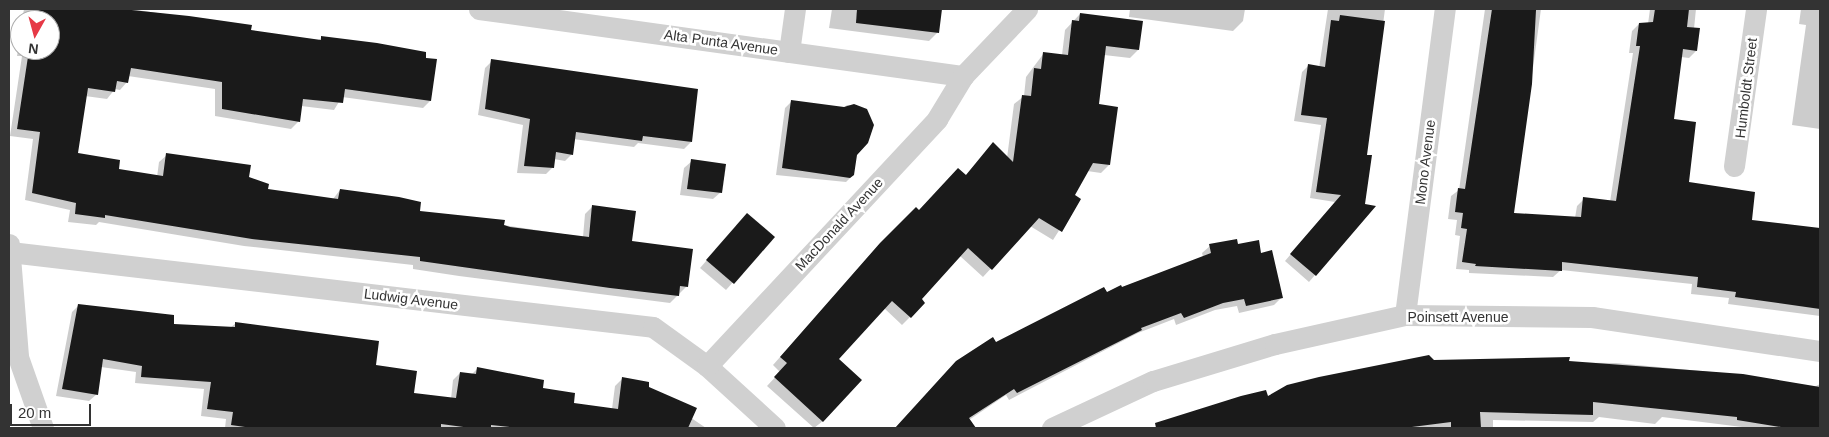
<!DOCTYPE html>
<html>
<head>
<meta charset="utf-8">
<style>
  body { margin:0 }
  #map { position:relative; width:1829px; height:437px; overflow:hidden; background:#fff; font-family:Helvetica,sans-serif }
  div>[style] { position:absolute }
  .shadow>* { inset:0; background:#0003 }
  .building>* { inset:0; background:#1a1a1a }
  .street>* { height:21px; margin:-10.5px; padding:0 10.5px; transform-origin:10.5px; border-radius:10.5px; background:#d0d0d0 }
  span { translate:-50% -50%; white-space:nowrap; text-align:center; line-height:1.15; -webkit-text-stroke:5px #fff; paint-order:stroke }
  .street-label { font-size:14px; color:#333 }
  .frame { position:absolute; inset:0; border:10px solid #333; pointer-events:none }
  .north { position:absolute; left:10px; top:10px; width:50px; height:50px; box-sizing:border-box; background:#fff; border:1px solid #adadad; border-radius:50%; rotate:187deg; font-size:14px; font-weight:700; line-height:20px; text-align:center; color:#333 }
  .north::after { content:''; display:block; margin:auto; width:18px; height:22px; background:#e63946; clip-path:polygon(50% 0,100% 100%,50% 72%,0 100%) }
  .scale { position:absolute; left:10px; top:404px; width:81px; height:22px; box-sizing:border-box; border:2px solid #333; border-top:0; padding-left:6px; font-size:15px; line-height:18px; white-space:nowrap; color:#333; -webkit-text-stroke:4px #fff; paint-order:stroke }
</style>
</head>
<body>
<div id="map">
  <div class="shadow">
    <i style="clip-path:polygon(24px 9px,129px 9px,251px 26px,250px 31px,318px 41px,322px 37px,436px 60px,430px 101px,423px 108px,342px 97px,334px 110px,301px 106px,299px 121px,291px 129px,215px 116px,215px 89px,128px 76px,127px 82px,120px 90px,115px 89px,107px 99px,85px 96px,76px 154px,117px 171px,157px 177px,159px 162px,167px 155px,248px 178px,267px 190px,333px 199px,340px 190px,418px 212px,583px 237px,585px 214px,593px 206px,631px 243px,687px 286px,670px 303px,459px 276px,413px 269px,413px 265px,244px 246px,99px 222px,96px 225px,68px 222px,70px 210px,25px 200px,33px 139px,10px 136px,22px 56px,17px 56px,20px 37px,20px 50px,50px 50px,50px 20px,22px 20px)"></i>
    <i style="clip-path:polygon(832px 9px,940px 9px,937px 33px,929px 41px,829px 28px)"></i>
    <i style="clip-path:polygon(1130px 9px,1245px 9px,1243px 21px,1233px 31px,1129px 17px)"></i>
    <i style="clip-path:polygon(1328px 9px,1385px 9px,1366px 156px,1315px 275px,1309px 282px,1285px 261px,1335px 202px,1310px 198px,1321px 125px,1294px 121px,1302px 72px,1308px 66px,1319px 68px)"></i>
    <i style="clip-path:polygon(1485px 9px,1541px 9px,1513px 214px,1575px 218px,1577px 206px,1584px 199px,1610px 202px,1633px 53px,1629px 53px,1632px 31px,1639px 24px,1648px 24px,1650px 9px,1696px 9px,1694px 29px,1696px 51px,1689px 58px,1681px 57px,1673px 120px,1687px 183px,1751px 221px,1820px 229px,1820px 316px,1728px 304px,1729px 298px,1691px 294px,1692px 284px,1561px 270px,1553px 277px,1469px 273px,1469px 270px,1456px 269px,1460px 236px,1455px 235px,1457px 220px,1448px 219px,1451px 196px,1459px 190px)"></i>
    <i style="clip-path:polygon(1801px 9px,1820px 9px,1820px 129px,1792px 125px,1806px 25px,1799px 24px)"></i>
    <i style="clip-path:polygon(1080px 14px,1141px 22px,1138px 50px,1130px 58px,1104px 55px,1098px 105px,1109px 165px,1101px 173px,1087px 171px,1073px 196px,1079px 199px,1053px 240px,1030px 226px,983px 277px,960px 256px,920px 299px,924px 303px,902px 325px,884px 308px,837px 359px,823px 421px,814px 428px,767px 386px,780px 372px,773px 365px,872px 253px,965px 176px,993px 144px,1007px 158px,1014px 104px,1024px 96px,1026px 77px,1044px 53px,1062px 55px,1065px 30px)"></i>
    <i style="clip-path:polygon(492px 61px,691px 142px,684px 149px,638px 143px,634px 147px,573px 139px,572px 154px,565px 161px,554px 159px,553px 167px,546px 174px,517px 173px,523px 125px,478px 115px,485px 68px)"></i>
    <i style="clip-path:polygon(792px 101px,844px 108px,847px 105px,861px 107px,870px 116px,872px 125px,856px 154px,853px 175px,846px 182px,776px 175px,785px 108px)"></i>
    <i style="clip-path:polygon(692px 161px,721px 192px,713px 199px,680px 195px,684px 168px)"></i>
    <i style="clip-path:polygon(740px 222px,773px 237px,726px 290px,700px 268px)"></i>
    <i style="clip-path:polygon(1237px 245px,1260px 254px,1281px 298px,1274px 305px,1239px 313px,1237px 306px,1215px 310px,1176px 325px,1174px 319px,1138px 333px,1009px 400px,1006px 395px,969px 420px,972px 428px,895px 428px,948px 370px,996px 343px,1107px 293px,1203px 257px,1202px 253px,1210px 246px)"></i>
    <i style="clip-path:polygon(79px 305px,172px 325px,230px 328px,236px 323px,374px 366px,412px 394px,451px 399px,453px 380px,460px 373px,471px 375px,478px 368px,542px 389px,573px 404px,612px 409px,615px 386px,622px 379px,647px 388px,706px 428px,225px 428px,226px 419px,201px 416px,204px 389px,135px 383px,136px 372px,101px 367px,97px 394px,89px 401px,56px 396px,72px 312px)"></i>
    <i style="clip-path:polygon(1434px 361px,1616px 363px,1743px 375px,1814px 387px,1820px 384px,1820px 428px,1750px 428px,1662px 417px,1655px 424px,1599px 417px,1593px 422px,1493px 420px,1493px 428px,1160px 428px,1268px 398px)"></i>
  </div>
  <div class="building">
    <i style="clip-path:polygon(34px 9px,122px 9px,189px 16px,252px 25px,251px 30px,321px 40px,321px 36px,377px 43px,426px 52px,426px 58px,437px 59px,431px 101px,345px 89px,343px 103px,303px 99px,300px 122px,222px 109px,222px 82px,131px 68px,128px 83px,117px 81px,115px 92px,88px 88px,78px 153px,120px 160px,119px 169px,163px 176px,166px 153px,251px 165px,249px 177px,269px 184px,268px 189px,338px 199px,340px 189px,399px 197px,421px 202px,420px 211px,505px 220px,504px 225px,510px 227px,589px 237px,592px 205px,636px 211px,632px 241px,693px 249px,688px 287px,680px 286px,679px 296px,610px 288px,420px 261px,420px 257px,252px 239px,105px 215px,105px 218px,75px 214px,76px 203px,32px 193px,40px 132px,17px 129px,29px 50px,50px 50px,50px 20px,33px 20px)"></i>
    <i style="clip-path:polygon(857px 9px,942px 9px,939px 33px,856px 23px)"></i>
    <i style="clip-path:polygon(1492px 9px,1536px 10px,1532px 84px,1514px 213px,1581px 217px,1583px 197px,1616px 201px,1640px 46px,1636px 46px,1639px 23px,1653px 22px,1655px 9px,1689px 9px,1687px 27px,1700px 28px,1697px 51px,1683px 49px,1674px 119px,1696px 122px,1689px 182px,1755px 192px,1752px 220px,1820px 228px,1820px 309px,1735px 297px,1736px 292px,1697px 287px,1698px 277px,1562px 262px,1562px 271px,1475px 266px,1476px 264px,1462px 262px,1467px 229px,1461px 228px,1463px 213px,1455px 212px,1458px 188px,1465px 189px)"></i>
    <i style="clip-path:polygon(1080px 13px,1143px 21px,1139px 50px,1106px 46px,1099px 104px,1118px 107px,1110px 165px,1093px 163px,1075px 195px,1081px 199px,1062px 232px,1039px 218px,992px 270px,968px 248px,922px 299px,925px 303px,911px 318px,892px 301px,839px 359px,862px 380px,823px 422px,774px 377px,787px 363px,780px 357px,880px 243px,916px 207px,919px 210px,958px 168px,966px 175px,993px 142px,1013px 162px,1022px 95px,1031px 96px,1034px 68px,1041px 69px,1043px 52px,1068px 55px,1072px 20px,1079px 21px)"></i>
    <i style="clip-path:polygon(1340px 15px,1385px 21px,1367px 155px,1372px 155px,1365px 204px,1376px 206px,1316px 276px,1290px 254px,1341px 195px,1316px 192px,1327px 118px,1301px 115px,1308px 64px,1325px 67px,1331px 20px,1339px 21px)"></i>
    <i style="clip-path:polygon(491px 59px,698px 89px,692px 142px,643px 136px,642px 141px,576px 132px,573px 155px,556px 152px,554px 168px,524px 166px,530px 119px,485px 109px)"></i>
    <i style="clip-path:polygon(791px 100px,844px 107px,854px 104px,867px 109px,874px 125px,868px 143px,857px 155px,854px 175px,850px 178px,782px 168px)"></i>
    <i style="clip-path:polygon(691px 159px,726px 164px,722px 193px,687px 189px)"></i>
    <i style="clip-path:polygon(747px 213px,775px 237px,734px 284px,706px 260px)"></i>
    <i style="clip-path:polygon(1237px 239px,1238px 244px,1259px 240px,1261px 253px,1272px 250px,1283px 298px,1246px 306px,1244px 299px,1223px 303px,1184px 318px,1181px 313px,1141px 328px,1142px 330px,1017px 393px,1014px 389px,969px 418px,976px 428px,895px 428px,956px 361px,993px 337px,996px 342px,1104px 287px,1107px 292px,1121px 285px,1122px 287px,1211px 253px,1209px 244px)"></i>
    <i style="clip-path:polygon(78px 304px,174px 315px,174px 324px,235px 327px,235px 322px,379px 341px,376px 365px,417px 371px,414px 393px,456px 398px,460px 372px,476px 374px,477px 367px,544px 380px,543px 388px,575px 393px,574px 403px,618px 409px,622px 377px,649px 382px,649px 387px,697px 408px,688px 428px,518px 428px,491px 425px,491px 428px,471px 428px,441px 424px,441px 428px,252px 428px,231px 425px,233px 412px,207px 409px,211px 382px,141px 377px,142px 366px,103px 359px,98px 395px,62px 389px)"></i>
    <i style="clip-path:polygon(1429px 355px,1434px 360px,1570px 357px,1569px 361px,1743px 374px,1820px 387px,1820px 428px,1787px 428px,1737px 420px,1737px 417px,1593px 402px,1593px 415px,1480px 412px,1481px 428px,1451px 428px,1451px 422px,1404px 428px,1156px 428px,1155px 423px,1241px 396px,1266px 390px,1268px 396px,1287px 385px,1319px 377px)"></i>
  </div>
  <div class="street">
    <i style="left:479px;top:9px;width:489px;rotate:7.9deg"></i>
    <i style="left:789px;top:52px;width:43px;rotate:-82.1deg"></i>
    <i style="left:1734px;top:166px;width:159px;rotate:-82deg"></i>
    <i style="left:9px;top:244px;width:113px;rotate:85.4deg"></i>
    <i style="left:18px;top:357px;width:75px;rotate:70.6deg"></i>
    <i style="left:10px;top:252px;width:647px;rotate:6.65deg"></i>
    <i style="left:653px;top:327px;width:67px;rotate:35.8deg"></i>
    <i style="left:707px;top:366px;width:92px;rotate:42.4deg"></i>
    <i style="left:1405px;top:315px;width:309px;rotate:-82.6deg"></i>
    <i style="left:707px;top:366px;width:338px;rotate:-47deg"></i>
    <i style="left:937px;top:119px;width:50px;rotate:-58.8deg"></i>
    <i style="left:963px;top:76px;width:93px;rotate:-46.3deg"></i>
    <i style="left:1052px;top:428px;width:111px;rotate:-25deg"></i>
    <i style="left:1153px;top:381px;width:127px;rotate:-16.9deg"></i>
    <i style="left:1275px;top:344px;width:133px;rotate:-12.6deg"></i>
    <i style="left:1405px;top:315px;width:187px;rotate:0.6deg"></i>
    <i style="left:1592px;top:317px;width:231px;rotate:8.5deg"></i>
  </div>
  <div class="street-label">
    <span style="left:721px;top:42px;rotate:8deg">Alta Punta Avenue</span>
    <span style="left:1746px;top:88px;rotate:-83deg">Humboldt Street</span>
    <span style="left:1425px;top:162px;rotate:-83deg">Mono Avenue</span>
    <span style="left:839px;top:224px;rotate:-47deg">MacDonald Avenue</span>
    <span style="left:411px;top:299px;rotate:7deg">Ludwig Avenue</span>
    <span style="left:1458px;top:317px">Poinsett Avenue</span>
  </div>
  <div class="frame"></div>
  <div class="north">N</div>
  <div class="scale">20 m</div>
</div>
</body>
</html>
